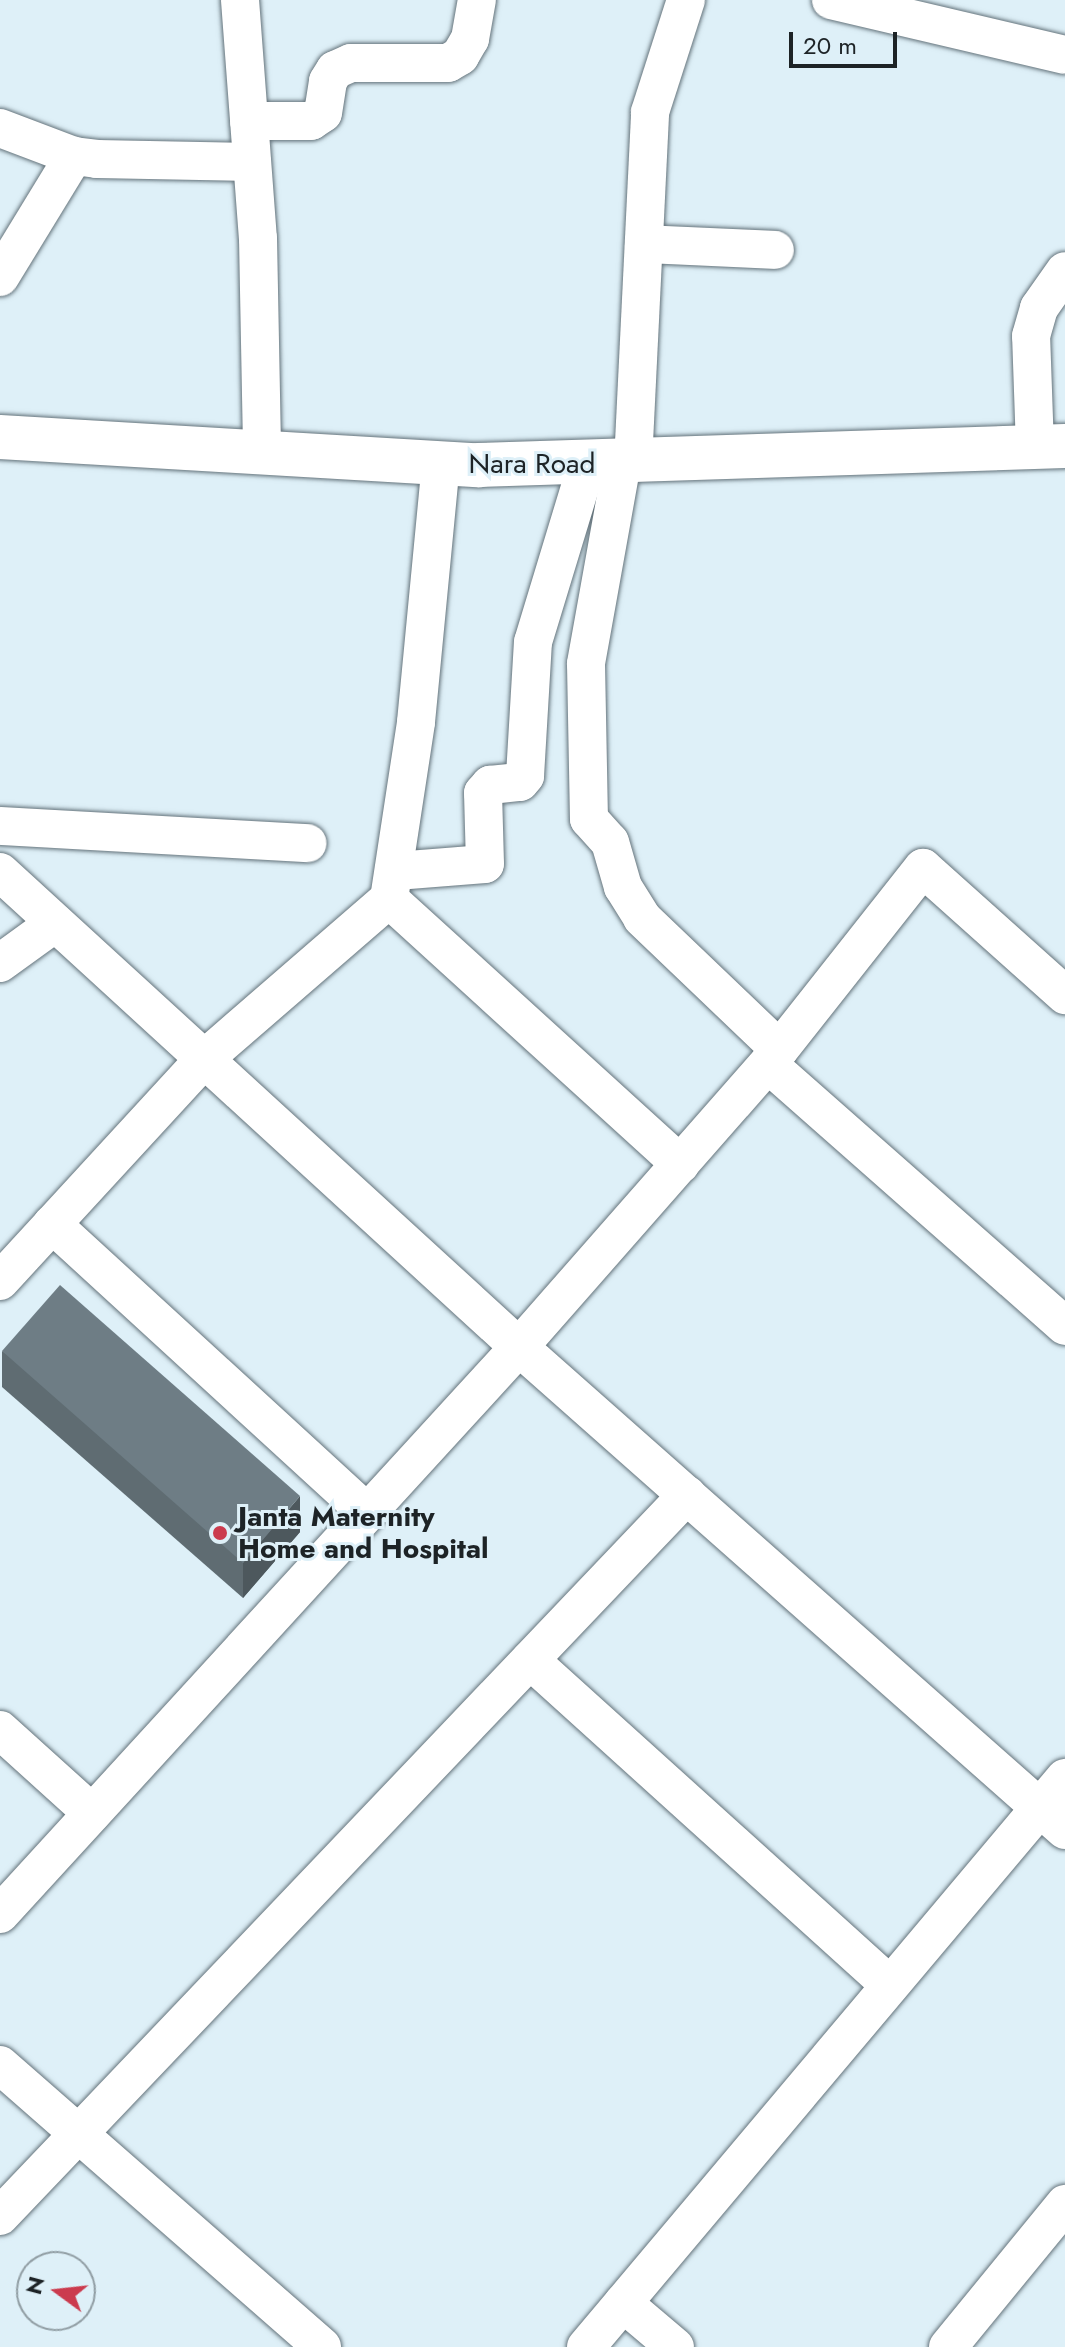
<!DOCTYPE html>
<html>
<head>
<meta charset="utf-8">
<style>
  body { margin:0 }
  #map { position:relative; width:1065px; height:2347px; overflow:hidden; background:#def0f8; font-family:Jost,sans-serif }
  div>[style] { position:absolute }
  .roads { filter:drop-shadow(0 0 2px #64737b) drop-shadow(0 0 2px #64737b) }
  .street>* { height:38px; margin:-19px; padding:0 19px; transform-origin:19px; border-radius:19px; background:#fff }
  .secondary>* { height:44px; margin:-22px; padding:0 22px; transform-origin:22px; border-radius:22px; background:#fff }
  .wall>* { inset:0; background:#5f6c72 }
  .shaded-wall>* { inset:0; background:#4d585d }
  .building>* { inset:0; background:#6e7d85 }
  .dots>* { width:22px; height:22px; translate:-50% -50%; box-sizing:border-box; border:4px solid #def0f8; border-radius:50% }
  span { translate:-50% -50%; white-space:nowrap; text-align:center; line-height:1.15; -webkit-text-stroke:6px #def0f8; paint-order:stroke }
  .street-label { font-size:28px; color:#1d2326 }
  .poi-label { font-size:28px; color:#1d2326; font-weight:700 }
  .left { translate:0 -50%; text-align:left }
  .north { position:absolute; left:16px; top:2251px; width:80px; height:80px; box-sizing:border-box; background:#def0f8; border:2px solid #919ea4; border-radius:50%; rotate:285deg; font-size:22px; font-weight:700; line-height:32px; text-align:center; color:#1d2326 }
  .north::after { content:''; display:block; margin:auto; width:28px; height:36px; background:#cb3b4e; clip-path:polygon(50% 0,100% 100%,50% 72%,0 100%) }
  .scale { position:absolute; left:789px; top:32px; width:108px; height:36px; box-sizing:border-box; border:4px solid #1d2326; border-top:0; padding-left:10px; font-size:24px; line-height:28px; white-space:nowrap; color:#1d2326; -webkit-text-stroke:6px #def0f8; paint-order:stroke }
</style>
</head>
<body>
<div id="map">
  <div class="roads">
    <div class="street">
      <i style="left:240px;top:0;width:239px;rotate:85.7deg"></i>
      <i style="left:258px;top:238px;width:217px;rotate:88.9deg"></i>
      <i style="left:831px;top:0;width:240px;rotate:13.2deg"></i>
      <i style="left:249px;top:121px;width:62px"></i>
      <i style="left:311px;top:121px;width:14px;rotate:-34deg"></i>
      <i style="left:323px;top:113px;width:32px;rotate:-81deg"></i>
      <i style="left:328px;top:81px;width:13px;rotate:-58deg"></i>
      <i style="left:335px;top:70px;width:17px;rotate:-24deg"></i>
      <i style="left:351px;top:63px;width:97px"></i>
      <i style="left:448px;top:63px;width:14px;rotate:-30deg"></i>
      <i style="left:460px;top:56px;width:20px;rotate:-60deg"></i>
      <i style="left:470px;top:39px;width:40px;rotate:-80deg"></i>
      <i style="left:0;top:128px;width:79px;rotate:20.7deg"></i>
      <i style="left:74px;top:156px;width:23px;rotate:7deg"></i>
      <i style="left:97px;top:159px;width:155px;rotate:1.1deg"></i>
      <i style="left:644px;top:244px;width:131px;rotate:2.6deg"></i>
      <i style="left:0;top:277px;width:142px;rotate:-58.6deg"></i>
      <i style="left:1035px;top:448px;width:112px;rotate:-92deg"></i>
      <i style="left:1031px;top:336px;width:29px;rotate:-74deg"></i>
      <i style="left:1039px;top:308px;width:45px;rotate:-54.9deg"></i>
      <i style="left:622px;top:463px;width:204px;rotate:100.2deg"></i>
      <i style="left:586px;top:664px;width:155px;rotate:88.9deg"></i>
      <i style="left:589px;top:819px;width:31px;rotate:48deg"></i>
      <i style="left:610px;top:842px;width:47px;rotate:73.9deg"></i>
      <i style="left:623px;top:887px;width:36px;rotate:58deg"></i>
      <i style="left:642px;top:918px;width:190px;rotate:43.7deg"></i>
      <i style="left:633px;top:463px;width:351px;rotate:-87.2deg"></i>
      <i style="left:650px;top:112px;width:118px;rotate:-72.2deg"></i>
      <i style="left:0;top:826px;width:308px;rotate:3.2deg"></i>
      <i style="left:396px;top:871px;width:89px;rotate:-4.5deg"></i>
      <i style="left:485px;top:864px;width:71px;rotate:-91.6deg"></i>
      <i style="left:483px;top:793px;width:11px;rotate:-49deg"></i>
      <i style="left:490px;top:785px;width:30px;rotate:-6deg"></i>
      <i style="left:520px;top:782px;width:8px;rotate:-50deg"></i>
      <i style="left:525px;top:776px;width:134px;rotate:-86.6deg"></i>
      <i style="left:533px;top:642px;width:186px;rotate:-73.1deg"></i>
      <i style="left:0;top:872px;width:704px;rotate:42.47deg"></i>
      <i style="left:519px;top:1347px;width:729px;rotate:41.5deg"></i>
      <i style="left:389px;top:899px;width:394px;rotate:42.3deg"></i>
      <i style="left:0;top:963px;width:68px;rotate:-36deg"></i>
      <i style="left:768px;top:1064px;width:250px;rotate:-51.7deg"></i>
      <i style="left:923px;top:868px;width:191px;rotate:41.8deg"></i>
      <i style="left:52px;top:1224px;width:427px;rotate:42.5deg"></i>
      <i style="left:0;top:1281px;width:300px;rotate:-47.4deg"></i>
      <i style="left:203px;top:1060px;width:246px;rotate:-40.9deg"></i>
      <i style="left:389px;top:899px;width:179px;rotate:-81.3deg"></i>
      <i style="left:416px;top:722px;width:259px;rotate:-84.5deg"></i>
      <i style="left:530px;top:1660px;width:485px;rotate:42.1deg"></i>
      <i style="left:0;top:1730px;width:124px;rotate:42.1deg"></i>
      <i style="left:0;top:1914px;width:769px;rotate:-47.53deg"></i>
      <i style="left:519px;top:1347px;width:377px;rotate:-48.7deg"></i>
      <i style="left:768px;top:1064px;width:396px;rotate:41.4deg"></i>
      <i style="left:0;top:2065px;width:428px;rotate:41.2deg"></i>
      <i style="left:0;top:2216px;width:996px;rotate:-46.38deg"></i>
      <i style="left:623px;top:2303px;width:68px;rotate:40.2deg"></i>
      <i style="left:586px;top:2347px;width:744px;rotate:-49.91deg"></i>
      <i style="left:948px;top:2347px;width:185px;rotate:-50.7deg"></i>
    </div>
    <div class="secondary">
      <i style="left:0;top:437px;width:479px;rotate:3.4deg"></i>
      <i style="left:478px;top:465px;width:587px;rotate:-1.85deg"></i>
    </div>
  </div>
  <div class="wall">
    <i style="clip-path:polygon(2px 1351px,300px 1532px,243px 1598px,2px 1387px)"></i>
  </div>
  <div class="shaded-wall">
    <i style="clip-path:polygon(300px 1496px,300px 1532px,243px 1598px,243px 1563px)"></i>
  </div>
  <div class="building">
    <i style="clip-path:polygon(60px 1285px,300px 1496px,243px 1563px,2px 1351px)"></i>
  </div>
  <div class="dots">
    <i style="left:220px;top:1533px;background:#cb3b4e"></i>
  </div>
  <div class="street-label">
    <span style="left:532px;top:464px">Nara Road</span>
  </div>
  <div class="poi-label">
    <span class="left" style="left:238px;top:1533px">Janta Maternity<br>Home and Hospital</span>
  </div>
  <div class="north">N</div>
  <div class="scale">20 m</div>
</div>
</body>
</html>
